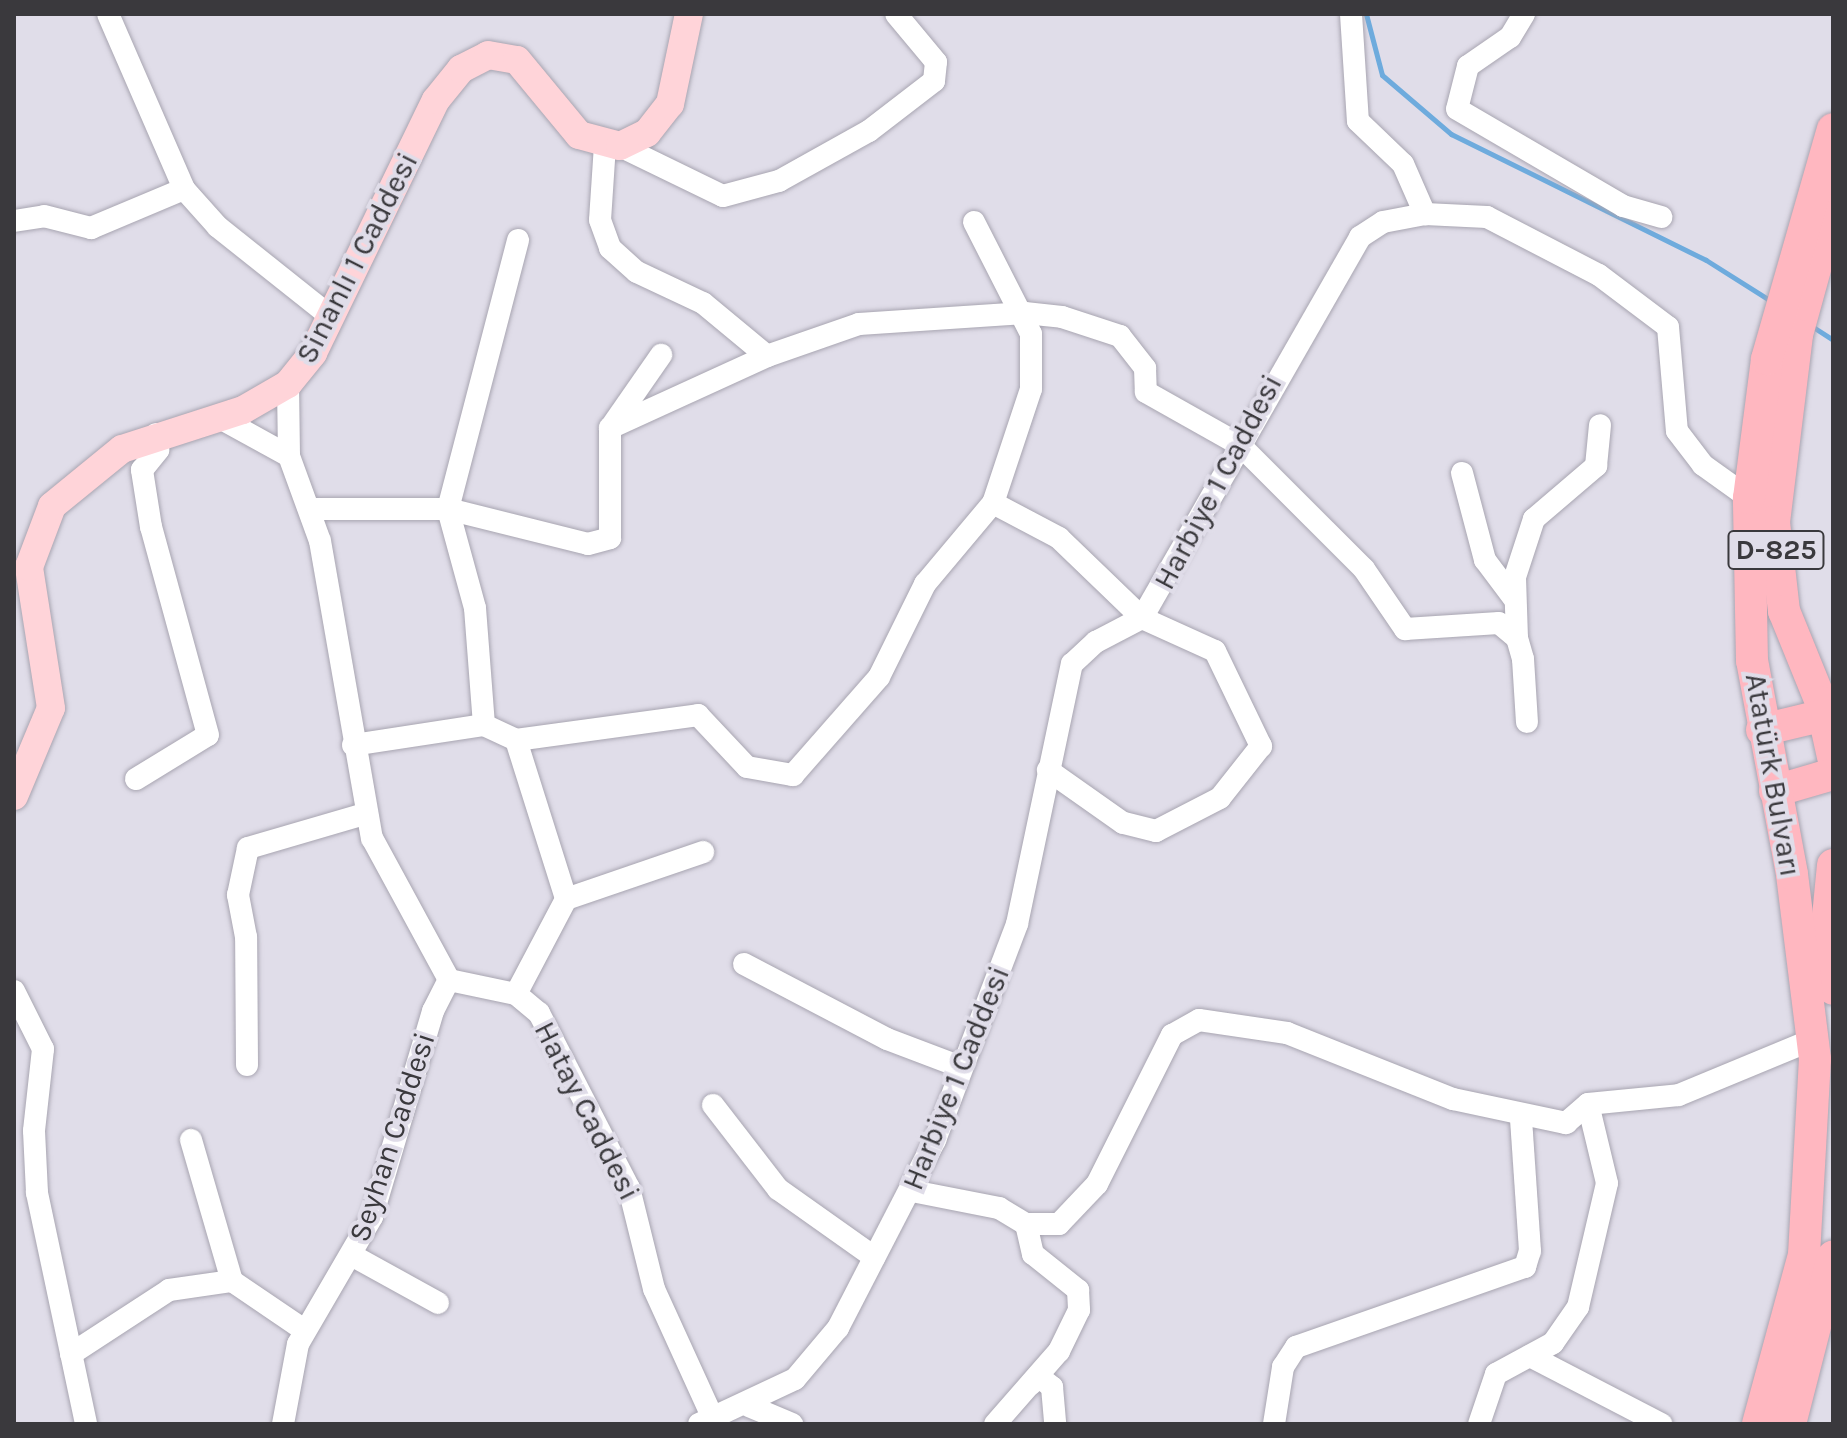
<!DOCTYPE html>
<html>
<head>
<meta charset="utf-8">
<style>
  body { margin:0 }
  #map { position:relative; width:1847px; height:1438px; overflow:hidden; background:#e0dde9; font-family:Karla,sans-serif }
  div>[style] { position:absolute }
  .stream>* { height:5px; margin:-2.5px; padding:0 2.5px; transform-origin:2.5px; border-radius:2.5px; background:#6eabdd }
  .roads { filter:drop-shadow(0 0 2px #a8a5b1) drop-shadow(0 0 2px #a8a5b1) }
  .minor>* { height:22px; margin:-11px; padding:0 11px; transform-origin:11px; border-radius:11px; background:#fff }
  .major>* { height:28px; margin:-14px; padding:0 14px; transform-origin:14px; border-radius:14px; background:#ffd4d9 }
  .highway>* { height:32px; margin:-16px; padding:0 16px; transform-origin:16px; border-radius:16px; background:#ffb7c0 }
  span { translate:-50% -50%; white-space:nowrap; text-align:center; line-height:1.15; -webkit-text-stroke:8px #e0dde9; paint-order:stroke }
  .shield-label span { padding:2px 6px; background:#e0dde9; border:2px solid; border-radius:6px; -webkit-text-stroke-width:0 }
  .shield-label { font-size:28px; color:#3a393d; font-weight:700 }
  .street-label { font-size:30px; color:#3a393d }
  .frame { position:absolute; inset:0; border:16px solid #3a393d; pointer-events:none }
</style>
</head>
<body>
<div id="map">
  <div class="stream">
    <i style="left:1366px;top:14px;width:63px;rotate:75.3deg"></i>
    <i style="left:1382px;top:75px;width:91px;rotate:40.5deg"></i>
    <i style="left:1451px;top:134px;width:284px;rotate:26.3deg"></i>
    <i style="left:1706px;top:260px;width:77px;rotate:32.2deg"></i>
    <i style="left:1810px;top:325px;width:27px;rotate:33deg"></i>
  </div>
  <div class="roads">
    <div class="minor">
      <i style="left:108px;top:14px;width:191px;rotate:66.5deg"></i>
      <i style="left:184px;top:189px;width:51px;rotate:48.2deg"></i>
      <i style="left:218px;top:227px;width:144px;rotate:38.5deg"></i>
      <i style="left:1351px;top:14px;width:107px;rotate:86.3deg"></i>
      <i style="left:1358px;top:121px;width:62px;rotate:43.7deg"></i>
      <i style="left:1403px;top:164px;width:55px;rotate:66.3deg"></i>
      <i style="left:1524px;top:14px;width:27px;rotate:121deg"></i>
      <i style="left:1510px;top:37px;width:51px;rotate:145.4deg"></i>
      <i style="left:1468px;top:66px;width:44px;rotate:104.3deg"></i>
      <i style="left:1457px;top:109px;width:192px;rotate:30.3deg"></i>
      <i style="left:1623px;top:206px;width:40px;rotate:16deg"></i>
      <i style="left:605px;top:145px;width:75px;rotate:93.8deg"></i>
      <i style="left:600px;top:220px;width:30px;rotate:70deg"></i>
      <i style="left:610px;top:248px;width:36px;rotate:42deg"></i>
      <i style="left:637px;top:272px;width:73px;rotate:25.2deg"></i>
      <i style="left:703px;top:303px;width:83px;rotate:39.6deg"></i>
      <i style="left:620px;top:146px;width:114px;rotate:25.9deg"></i>
      <i style="left:723px;top:196px;width:58px;rotate:-15deg"></i>
      <i style="left:779px;top:181px;width:103px;rotate:-29.1deg"></i>
      <i style="left:869px;top:131px;width:82px;rotate:-37.6deg"></i>
      <i style="left:934px;top:81px;width:19px;rotate:-84deg"></i>
      <i style="left:936px;top:62px;width:62px;rotate:-129.8deg"></i>
      <i style="left:14px;top:221px;width:30px;rotate:-9deg"></i>
      <i style="left:44px;top:216px;width:49px;rotate:14.3deg"></i>
      <i style="left:91px;top:228px;width:101px;rotate:-22.8deg"></i>
      <i style="left:974px;top:222px;width:126px;rotate:63deg"></i>
      <i style="left:1031px;top:334px;width:55px;rotate:90deg"></i>
      <i style="left:1031px;top:389px;width:120px;rotate:108.4deg"></i>
      <i style="left:993px;top:503px;width:75px;rotate:27.9deg"></i>
      <i style="left:1059px;top:538px;width:115px;rotate:43.9deg"></i>
      <i style="left:1142px;top:618px;width:80px;rotate:24.3deg"></i>
      <i style="left:1215px;top:651px;width:106px;rotate:64.2deg"></i>
      <i style="left:1261px;top:746px;width:66px;rotate:128.3deg"></i>
      <i style="left:1220px;top:798px;width:72px;rotate:152.7deg"></i>
      <i style="left:1156px;top:831px;width:34px;rotate:-166deg"></i>
      <i style="left:1123px;top:823px;width:92px;rotate:-144.8deg"></i>
      <i style="left:220px;top:418px;width:79px;rotate:28.8deg"></i>
      <i style="left:289px;top:456px;width:72px;rotate:-90.8deg"></i>
      <i style="left:611px;top:427px;width:88px;rotate:-55.2deg"></i>
      <i style="left:289px;top:456px;width:90px;rotate:70deg"></i>
      <i style="left:320px;top:541px;width:302px;rotate:80.1deg"></i>
      <i style="left:372px;top:838px;width:162px;rotate:61.5deg"></i>
      <i style="left:449px;top:980px;width:68px;rotate:11.8deg"></i>
      <i style="left:516px;top:994px;width:30px;rotate:40deg"></i>
      <i style="left:539px;top:1013px;width:197px;rotate:62.8deg"></i>
      <i style="left:629px;top:1188px;width:104px;rotate:76.1deg"></i>
      <i style="left:654px;top:1289px;width:140px;rotate:65.5deg"></i>
      <i style="left:1462px;top:473px;width:90px;rotate:75.2deg"></i>
      <i style="left:1485px;top:560px;width:50px;rotate:53.1deg"></i>
      <i style="left:311px;top:509px;width:137px"></i>
      <i style="left:448px;top:509px;width:144px;rotate:14deg"></i>
      <i style="left:588px;top:544px;width:23px;rotate:-15deg"></i>
      <i style="left:610px;top:538px;width:110px;rotate:-90deg"></i>
      <i style="left:610px;top:428px;width:173px;rotate:-24.6deg"></i>
      <i style="left:767px;top:356px;width:97px;rotate:-19.2deg"></i>
      <i style="left:859px;top:324px;width:166px;rotate:-3.8deg"></i>
      <i style="left:1025px;top:313px;width:37px;rotate:6deg"></i>
      <i style="left:1062px;top:317px;width:61px;rotate:18.1deg"></i>
      <i style="left:1120px;top:336px;width:41px;rotate:52deg"></i>
      <i style="left:1145px;top:368px;width:24px;rotate:88deg"></i>
      <i style="left:1146px;top:392px;width:108px;rotate:29.4deg"></i>
      <i style="left:1240px;top:445px;width:175px;rotate:45deg"></i>
      <i style="left:1364px;top:569px;width:73px;rotate:55.7deg"></i>
      <i style="left:1405px;top:629px;width:94px;rotate:-3.7deg"></i>
      <i style="left:1499px;top:623px;width:23px;rotate:40deg"></i>
      <i style="left:1517px;top:638px;width:22px;rotate:74deg"></i>
      <i style="left:1523px;top:659px;width:63px;rotate:86.4deg"></i>
      <i style="left:1517px;top:638px;width:61px;rotate:-91.9deg"></i>
      <i style="left:1515px;top:577px;width:61px;rotate:-71.9deg"></i>
      <i style="left:1534px;top:519px;width:82px;rotate:-40.5deg"></i>
      <i style="left:1596px;top:466px;width:41px;rotate:-84.4deg"></i>
      <i style="left:484px;top:725px;width:117px;rotate:-94.4deg"></i>
      <i style="left:475px;top:608px;width:103px;rotate:-105.3deg"></i>
      <i style="left:448px;top:509px;width:278px;rotate:-75.4deg"></i>
      <i style="left:516px;top:740px;width:167px;rotate:72.5deg"></i>
      <i style="left:353px;top:745px;width:133px;rotate:-8.7deg"></i>
      <i style="left:484px;top:725px;width:35px;rotate:25deg"></i>
      <i style="left:516px;top:740px;width:184px;rotate:-7.8deg"></i>
      <i style="left:698px;top:715px;width:71px;rotate:46.7deg"></i>
      <i style="left:747px;top:767px;width:47px;rotate:9.9deg"></i>
      <i style="left:793px;top:775px;width:130px;rotate:-48.7deg"></i>
      <i style="left:879px;top:677px;width:104px;rotate:-63.7deg"></i>
      <i style="left:925px;top:584px;width:106px;rotate:-50deg"></i>
      <i style="left:136px;top:779px;width:84px;rotate:-31.4deg"></i>
      <i style="left:208px;top:735px;width:216px;rotate:-105.3deg"></i>
      <i style="left:151px;top:527px;width:58px;rotate:-99deg"></i>
      <i style="left:142px;top:470px;width:26px;rotate:-51deg"></i>
      <i style="left:158px;top:450px;width:16px;rotate:-97deg"></i>
      <i style="left:744px;top:964px;width:161px;rotate:27.7deg"></i>
      <i style="left:887px;top:1039px;width:79px;rotate:20.7deg"></i>
      <i style="left:14px;top:991px;width:65px;rotate:63.4deg"></i>
      <i style="left:43px;top:1049px;width:82px;rotate:96.3deg"></i>
      <i style="left:34px;top:1131px;width:62px;rotate:87.2deg"></i>
      <i style="left:37px;top:1193px;width:236px;rotate:78deg"></i>
      <i style="left:516px;top:994px;width:107px;rotate:-62.2deg"></i>
      <i style="left:566px;top:899px;width:145px;rotate:-18.9deg"></i>
      <i style="left:247px;top:1065px;width:128px;rotate:-90.4deg"></i>
      <i style="left:246px;top:937px;width:43px;rotate:-100.8deg"></i>
      <i style="left:238px;top:895px;width:48px;rotate:-78deg"></i>
      <i style="left:248px;top:848px;width:121px;rotate:-16.3deg"></i>
      <i style="left:713px;top:1105px;width:106px;rotate:52.3deg"></i>
      <i style="left:778px;top:1189px;width:118px;rotate:35.3deg"></i>
      <i style="left:191px;top:1140px;width:147px;rotate:73.8deg"></i>
      <i style="left:912px;top:1191px;width:89px;rotate:11.1deg"></i>
      <i style="left:999px;top:1208px;width:31px;rotate:31deg"></i>
      <i style="left:1026px;top:1224px;width:31px;rotate:77deg"></i>
      <i style="left:1033px;top:1254px;width:58px;rotate:38.7deg"></i>
      <i style="left:1078px;top:1290px;width:20px;rotate:87deg"></i>
      <i style="left:1079px;top:1310px;width:46px;rotate:116deg"></i>
      <i style="left:1059px;top:1351px;width:97px;rotate:131.2deg"></i>
      <i style="left:1026px;top:1224px;width:33px"></i>
      <i style="left:1059px;top:1224px;width:55px;rotate:-46.5deg"></i>
      <i style="left:1097px;top:1184px;width:167px;rotate:-63.3deg"></i>
      <i style="left:1172px;top:1035px;width:31px;rotate:-29deg"></i>
      <i style="left:1199px;top:1020px;width:89px;rotate:8.4deg"></i>
      <i style="left:1287px;top:1033px;width:179px;rotate:21.7deg"></i>
      <i style="left:1453px;top:1099px;width:116px;rotate:12deg"></i>
      <i style="left:1566px;top:1123px;width:29px;rotate:-41deg"></i>
      <i style="left:1588px;top:1104px;width:91px;rotate:-5.6deg"></i>
      <i style="left:1679px;top:1095px;width:144px;rotate:-22.5deg"></i>
      <i style="left:353px;top:1256px;width:97px;rotate:28.9deg"></i>
      <i style="left:71px;top:1354px;width:117px;rotate:-33.1deg"></i>
      <i style="left:169px;top:1290px;width:64px;rotate:-8.1deg"></i>
      <i style="left:232px;top:1281px;width:87px;rotate:34.2deg"></i>
      <i style="left:1530px;top:1356px;width:148px;rotate:27.4deg"></i>
      <i style="left:1031px;top:1384px;width:11px;rotate:-49deg"></i>
      <i style="left:1038px;top:1376px;width:18px;rotate:38deg"></i>
      <i style="left:1052px;top:1387px;width:37px;rotate:85deg"></i>
      <i style="left:749px;top:1406px;width:47px;rotate:22.7deg"></i>
      <i style="left:283px;top:1424px;width:81px;rotate:-79.4deg"></i>
      <i style="left:298px;top:1344px;width:147px;rotate:-59.8deg"></i>
      <i style="left:372px;top:1217px;width:215px;rotate:-73.5deg"></i>
      <i style="left:433px;top:1011px;width:35px;rotate:-63deg"></i>
      <i style="left:699px;top:1424px;width:106px;rotate:-25.1deg"></i>
      <i style="left:795px;top:1379px;width:67px;rotate:-49.9deg"></i>
      <i style="left:838px;top:1328px;width:212px;rotate:-62.7deg"></i>
      <i style="left:935px;top:1140px;width:231px;rotate:-69.2deg"></i>
      <i style="left:1017px;top:924px;width:266px;rotate:-78.1deg"></i>
      <i style="left:1072px;top:664px;width:33px;rotate:-43deg"></i>
      <i style="left:1096px;top:642px;width:52px;rotate:-27.6deg"></i>
      <i style="left:1142px;top:618px;width:439px;rotate:-60.2deg"></i>
      <i style="left:1360px;top:237px;width:27px;rotate:-33deg"></i>
      <i style="left:1383px;top:222px;width:43px;rotate:-10.8deg"></i>
      <i style="left:1425px;top:214px;width:62px;rotate:2.8deg"></i>
      <i style="left:1487px;top:217px;width:126px;rotate:27.4deg"></i>
      <i style="left:1599px;top:275px;width:86px;rotate:37deg"></i>
      <i style="left:1668px;top:327px;width:104px;rotate:85.1deg"></i>
      <i style="left:1677px;top:431px;width:43px;rotate:52.6deg"></i>
      <i style="left:1703px;top:465px;width:57px;rotate:35.7deg"></i>
      <i style="left:1274px;top:1424px;width:58px;rotate:-81deg"></i>
      <i style="left:1283px;top:1367px;width:24px;rotate:-57deg"></i>
      <i style="left:1296px;top:1347px;width:243px;rotate:-19.3deg"></i>
      <i style="left:1525px;top:1267px;width:17px;rotate:-73deg"></i>
      <i style="left:1530px;top:1251px;width:132px;rotate:-93.9deg"></i>
      <i style="left:1479px;top:1424px;width:53px;rotate:-71.2deg"></i>
      <i style="left:1496px;top:1374px;width:65px;rotate:-28.5deg"></i>
      <i style="left:1553px;top:1343px;width:44px;rotate:-55.2deg"></i>
      <i style="left:1578px;top:1307px;width:127px;rotate:-76.8deg"></i>
      <i style="left:1607px;top:1183px;width:81px;rotate:-103.5deg"></i>
    </div>
    <div class="major">
      <i style="left:14px;top:796px;width:95px;rotate:-67.2deg"></i>
      <i style="left:51px;top:708px;width:143px;rotate:-98.9deg"></i>
      <i style="left:29px;top:567px;width:65px;rotate:-69.3deg"></i>
      <i style="left:52px;top:506px;width:90px;rotate:-39.2deg"></i>
      <i style="left:122px;top:449px;width:127px;rotate:-17.9deg"></i>
      <i style="left:243px;top:410px;width:52px;rotate:-30deg"></i>
      <i style="left:288px;top:384px;width:40px;rotate:-51deg"></i>
      <i style="left:313px;top:353px;width:281px;rotate:-64.1deg"></i>
      <i style="left:436px;top:100px;width:40px;rotate:-51deg"></i>
      <i style="left:461px;top:69px;width:30px;rotate:-27deg"></i>
      <i style="left:488px;top:55px;width:29px;rotate:10deg"></i>
      <i style="left:517px;top:60px;width:97px;rotate:50.4deg"></i>
      <i style="left:579px;top:135px;width:42px;rotate:15deg"></i>
      <i style="left:620px;top:146px;width:30px;rotate:-26deg"></i>
      <i style="left:647px;top:133px;width:37px;rotate:-52deg"></i>
      <i style="left:670px;top:104px;width:92px;rotate:-78.1deg"></i>
    </div>
    <div class="highway">
      <i style="left:1833px;top:204px;width:136px;rotate:105.4deg"></i>
      <i style="left:1797px;top:335px;width:188px;rotate:97deg"></i>
      <i style="left:1774px;top:522px;width:90px;rotate:83.6deg"></i>
      <i style="left:1784px;top:611px;width:98px;rotate:67.9deg"></i>
      <i style="left:1821px;top:702px;width:56px;rotate:77.7deg"></i>
      <i style="left:1762px;top:730px;width:65px;rotate:-13.4deg"></i>
      <i style="left:1775px;top:791px;width:60px;rotate:-16.3deg"></i>
      <i style="left:1833px;top:865px;width:62px;rotate:95.5deg"></i>
      <i style="left:1827px;top:927px;width:62px;rotate:84.5deg"></i>
      <i style="left:1758px;top:1424px;width:175px;rotate:-74.8deg"></i>
      <i style="left:1804px;top:1255px;width:196px;rotate:-86.8deg"></i>
      <i style="left:1815px;top:1059px;width:186px;rotate:-97.1deg"></i>
      <i style="left:1792px;top:874px;width:217px;rotate:-100.6deg"></i>
      <i style="left:1752px;top:661px;width:163px;rotate:-91.1deg"></i>
      <i style="left:1749px;top:498px;width:140px;rotate:-82.6deg"></i>
      <i style="left:1767px;top:359px;width:239px;rotate:-74deg"></i>
      <i style="left:1790px;top:1424px;width:173px;rotate:-75.6deg"></i>
    </div>
  </div>
  <div class="shield-label">
    <span style="left:1776px;top:550px">D-825</span>
  </div>
  <div class="street-label">
    <span style="left:357px;top:258px;rotate:-63deg">Sinanlı 1 Caddesi</span>
    <span style="left:1218px;top:482px;rotate:-62deg">Harbiye 1 Caddesi</span>
    <span style="left:1773px;top:775px;rotate:80deg">Atatürk Bulvarı</span>
    <span style="left:956px;top:1078px;rotate:-68deg">Harbiye 1 Caddesi</span>
    <span style="left:587px;top:1111px;rotate:63deg">Hatay Caddesi</span>
    <span style="left:392px;top:1137px;rotate:-72deg">Seyhan Caddesi</span>
  </div>
  <div class="frame"></div>
</div>
</body>
</html>
